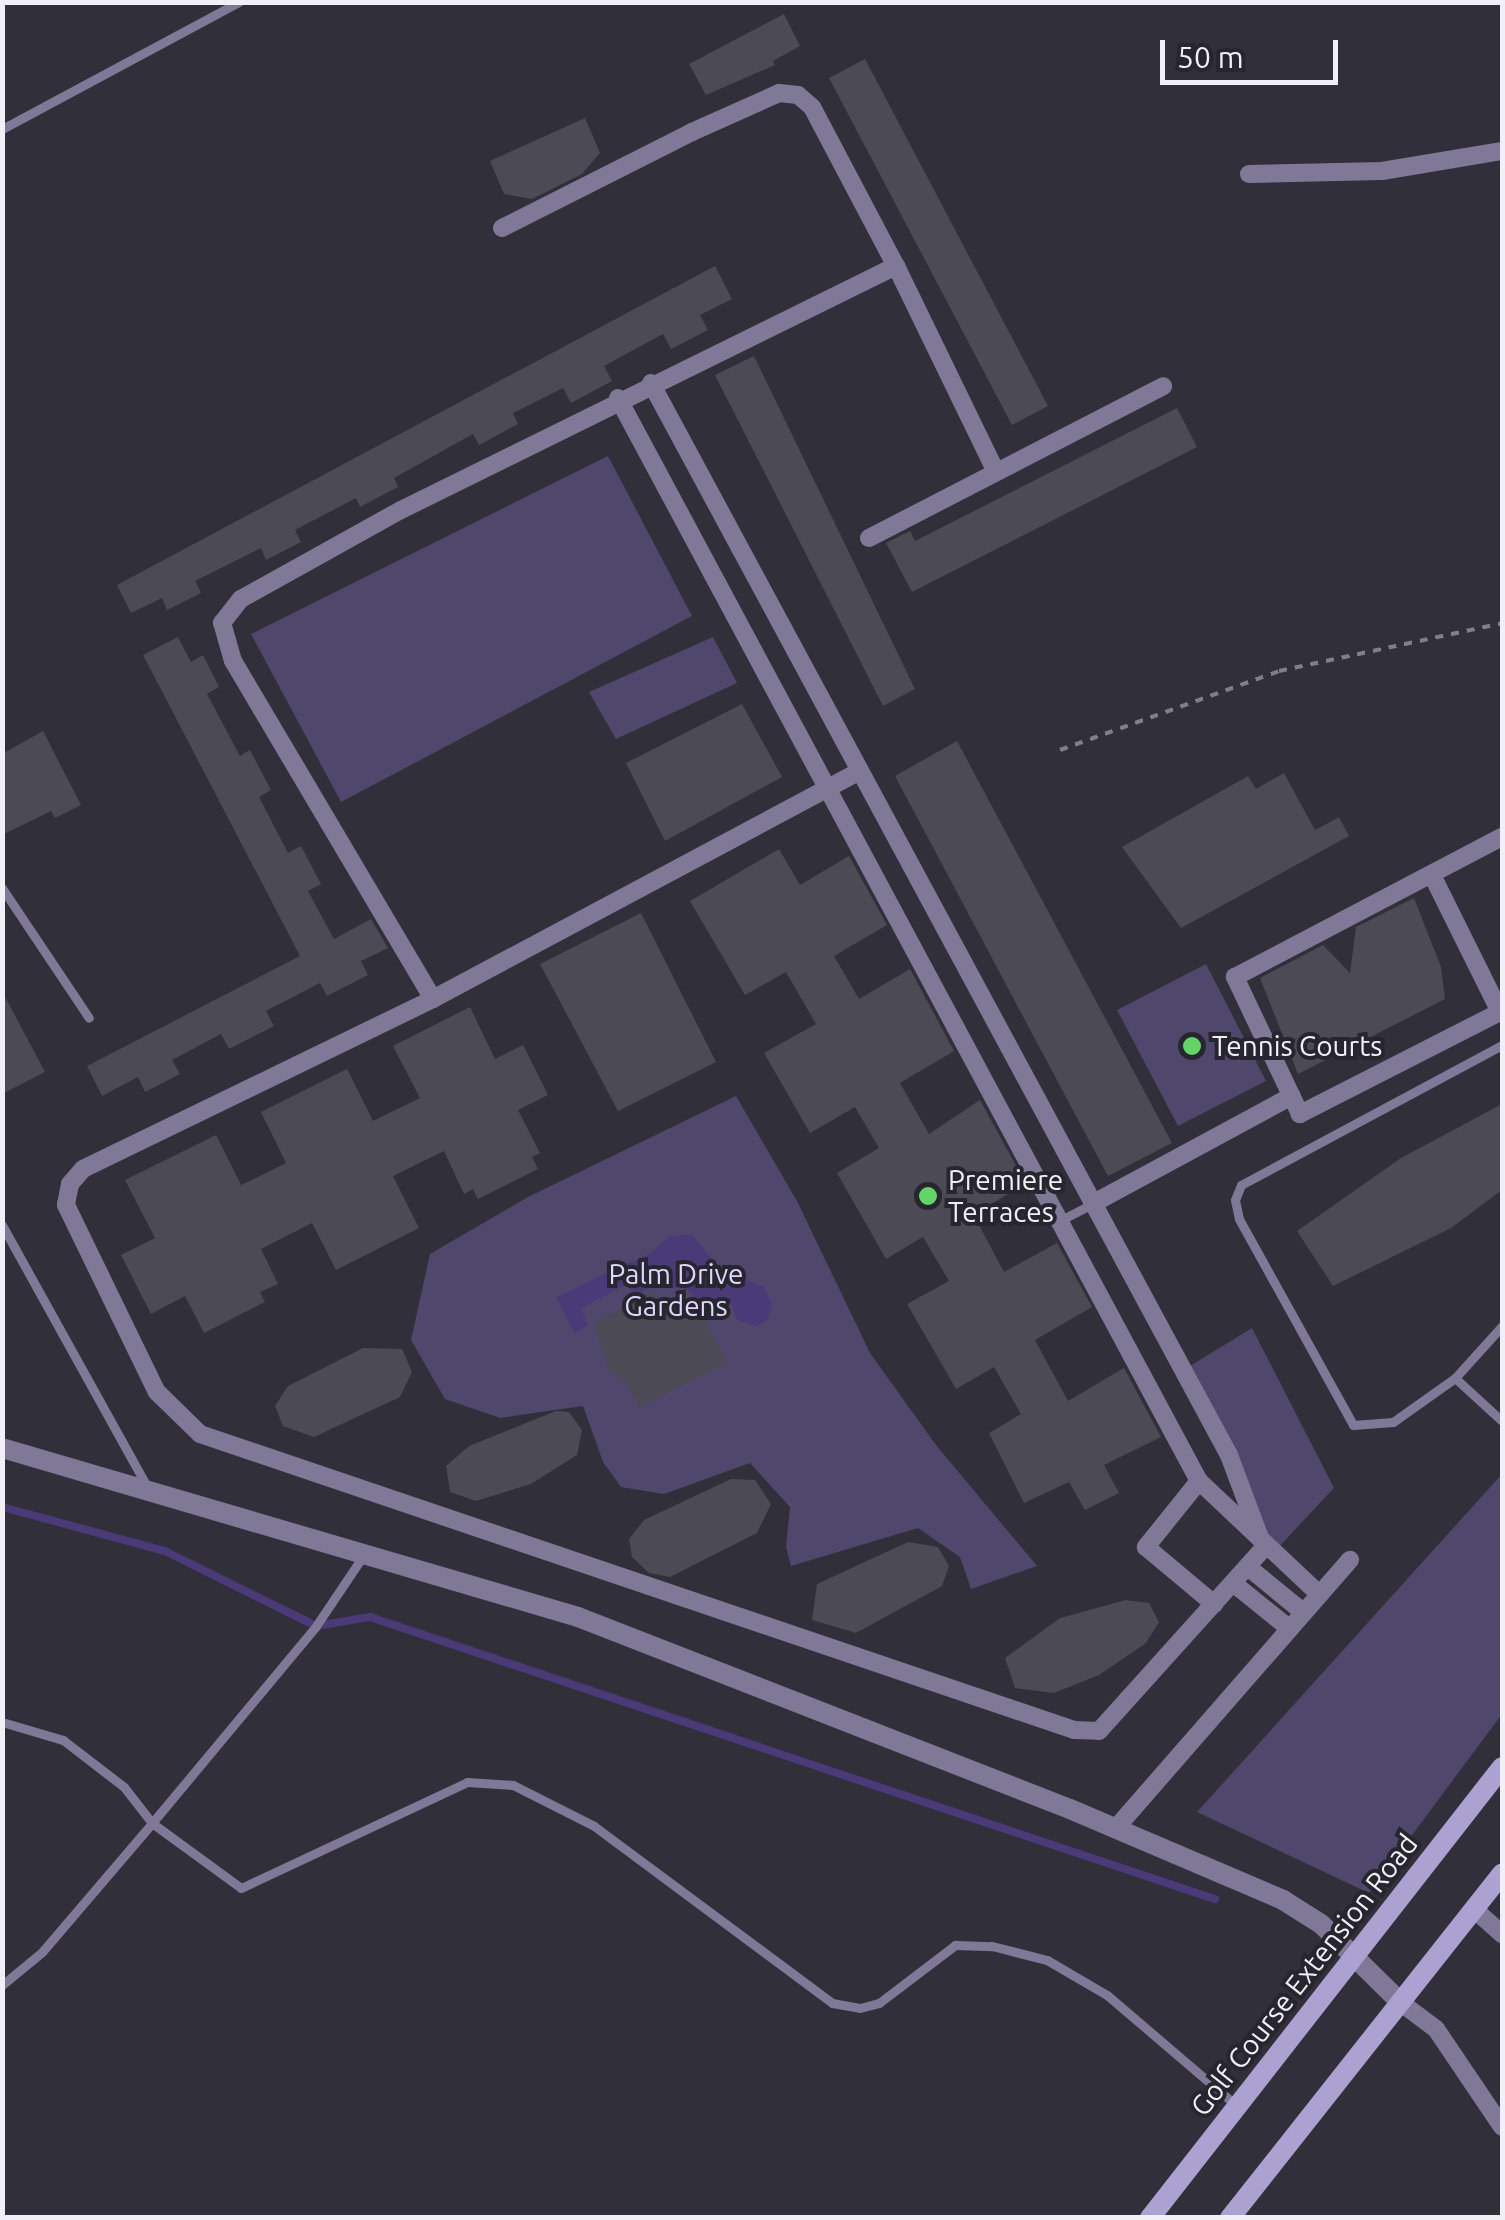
<!DOCTYPE html>
<html>
<head>
<meta charset="utf-8">
<style>
  body { margin:0 }
  #map { position:relative; width:1505px; height:2220px; overflow:hidden; background:#312f39; font-family:Ubuntu,sans-serif }
  div>[style] { position:absolute }
  .green>* { inset:0; background:#50476c }
  .water>* { inset:0; background:#4b3a78 }
  .stream>* { height:8px; margin:-4px; padding:0 4px; transform-origin:4px; border-radius:4px; background:#4b3a78 }
  .building>* { inset:0; background:#4c4a55 }
  .path>* { height:4px; margin-top:-2px; transform-origin:0; background:repeating-linear-gradient(90deg,#807e87 0 8px,transparent 0 16px) }
  .service>* { height:9px; margin:-4.5px; padding:0 4.5px; transform-origin:4.5px; border-radius:4.5px; background:#7f7997 }
  .minor>* { height:18px; margin:-9px; padding:0 9px; transform-origin:9px; border-radius:9px; background:#7f7997 }
  .tertiary>* { height:20px; margin:-10px; padding:0 10px; transform-origin:10px; border-radius:10px; background:#7f7997 }
  .secondary>* { height:20px; margin:-10px; padding:0 10px; transform-origin:10px; border-radius:10px; background:#aca2d2 }
  .dots>* { width:28px; height:28px; translate:-50% -50%; box-sizing:border-box; border:5px solid #27262f; border-radius:50% }
  span { translate:-50% -50%; white-space:nowrap; text-align:center; line-height:1.15; -webkit-text-stroke:8px #27262f; paint-order:stroke }
  .poi-label { font-size:28px; color:#f1f0f7 }
  .left { translate:0 -50%; text-align:left }
  .park-label { font-size:28px; color:#ded6fd }
  .street-label { font-size:28px; color:#f1f0f7 }
  .frame { position:absolute; inset:0; border:5px solid #f1f0f7; pointer-events:none }
  .scale { position:absolute; left:1160px; top:40px; width:178px; height:45px; box-sizing:border-box; border:5px solid #f1f0f7; border-top:0; padding-left:12px; font-size:30px; line-height:35px; white-space:nowrap; color:#f1f0f7; -webkit-text-stroke:8px #27262f; paint-order:stroke }
</style>
</head>
<body>
<div id="map">
  <div class="green">
    <i style="clip-path:polygon(608px 456px,692px 616px,341px 802px,251px 634px)"></i>
    <i style="clip-path:polygon(713px 637px,737px 683px,616px 739px,589px 692px)"></i>
    <i style="clip-path:polygon(1206px 964px,1266px 1081px,1178px 1126px,1117px 1010px)"></i>
    <i style="clip-path:polygon(736px 1096px,797px 1201px,870px 1353px,936px 1445px,1037px 1566px,971px 1589px,960px 1557px,918px 1528px,791px 1566px,786px 1547px,790px 1507px,750px 1463px,664px 1494px,621px 1487px,603px 1462px,583px 1406px,500px 1418px,445px 1399px,411px 1340px,430px 1254px,528px 1197px)"></i>
    <i style="clip-path:polygon(1252px 1328px,1334px 1488px,1276px 1550px,1180px 1372px)"></i>
    <i style="clip-path:polygon(1502px 1474px,1502px 1714px,1369px 1893px,1197px 1812px)"></i>
  </div>
  <div class="water">
    <i style="clip-path:polygon(692px 1235px,723px 1271px,764px 1287px,772px 1305px,768px 1319px,757px 1326px,737px 1320px,731px 1304px,705px 1304px,684px 1288px,653px 1287px,634px 1295px,628px 1284px,581px 1308px,588px 1325px,574px 1333px,556px 1297px,649px 1254px,670px 1236px)"></i>
  </div>
  <div class="stream">
    <i style="left:2px;top:1507px;width:169px;rotate:15.1deg"></i>
    <i style="left:165px;top:1551px;width:169px;rotate:26.4deg"></i>
    <i style="left:316px;top:1626px;width:55px;rotate:-9.5deg"></i>
    <i style="left:370px;top:1617px;width:891px;rotate:18.46deg"></i>
  </div>
  <div class="building">
    <i style="clip-path:polygon(784px 14px,800px 46px,773px 61px,775px 65px,706px 95px,689px 64px)"></i>
    <i style="clip-path:polygon(865px 59px,1048px 406px,1012px 425px,829px 78px)"></i>
    <i style="clip-path:polygon(585px 118px,600px 153px,582px 174px,532px 199px,504px 194px,490px 161px)"></i>
    <i style="clip-path:polygon(715px 266px,732px 299px,700px 315px,708px 330px,671px 349px,663px 334px,604px 366px,612px 381px,571px 403px,563px 388px,513px 413px,518px 424px,479px 445px,473px 434px,394px 478px,398px 487px,360px 507px,356px 498px,295px 530px,301px 542px,266px 560px,261px 548px,195px 581px,201px 593px,167px 610px,162px 598px,131px 613px,117px 585px)"></i>
    <i style="clip-path:polygon(754px 356px,915px 689px,883px 706px,715px 375px)"></i>
    <i style="clip-path:polygon(1177px 408px,1197px 447px,912px 592px,886px 543px,910px 531px,915px 541px)"></i>
    <i style="clip-path:polygon(178px 637px,191px 662px,203px 655px,219px 687px,207px 694px,240px 756px,250px 750px,271px 790px,259px 797px,288px 853px,301px 846px,321px 884px,308px 891px,334px 939px,371px 919px,388px 948px,361px 961px,368px 975px,327px 996px,320px 983px,266px 1011px,274px 1026px,229px 1049px,221px 1034px,172px 1060px,180px 1074px,145px 1092px,138px 1077px,102px 1096px,87px 1066px,300px 956px,143px 655px)"></i>
    <i style="clip-path:polygon(742px 704px,782px 777px,665px 841px,626px 763px)"></i>
    <i style="clip-path:polygon(43px 731px,81px 805px,55px 818px,51px 811px,2px 835px,2px 754px)"></i>
    <i style="clip-path:polygon(957px 741px,1172px 1143px,1108px 1176px,895px 776px)"></i>
    <i style="clip-path:polygon(1284px 773px,1315px 830px,1339px 817px,1349px 836px,1181px 928px,1122px 847px,1248px 776px,1256px 789px)"></i>
    <i style="clip-path:polygon(779px 849px,800px 885px,849px 856px,887px 925px,834px 956px,859px 999px,910px 969px,954px 1051px,900px 1083px,929px 1134px,980px 1100px,1026px 1184px,973px 1214px,1004px 1272px,1057px 1243px,1092px 1307px,1035px 1340px,1068px 1401px,1124px 1368px,1161px 1437px,1104px 1465px,1119px 1493px,1085px 1510px,1069px 1482px,1024px 1503px,989px 1433px,1021px 1414px,994px 1367px,956px 1389px,907px 1304px,949px 1281px,923px 1237px,886px 1259px,837px 1173px,879px 1148px,855px 1107px,810px 1133px,764px 1053px,816px 1024px,786px 972px,745px 995px,690px 901px)"></i>
    <i style="clip-path:polygon(1414px 898px,1441px 967px,1445px 999px,1298px 1074px,1260px 978px,1323px 945px,1350px 973px,1356px 927px)"></i>
    <i style="clip-path:polygon(641px 913px,716px 1062px,618px 1111px,540px 964px)"></i>
    <i style="clip-path:polygon(2px 991px,45px 1072px,2px 1094px)"></i>
    <i style="clip-path:polygon(470px 1007px,495px 1059px,523px 1045px,548px 1095px,518px 1110px,540px 1153px,532px 1157px,538px 1169px,478px 1199px,473px 1189px,464px 1194px,444px 1151px,393px 1176px,419px 1228px,336px 1270px,312px 1223px,261px 1249px,278px 1284px,260px 1292px,265px 1302px,204px 1333px,185px 1296px,151px 1314px,121px 1255px,155px 1238px,125px 1180px,216px 1135px,241px 1185px,260px 1176px,286px 1163px,261px 1112px,347px 1069px,373px 1121px,420px 1098px,393px 1046px)"></i>
    <i style="clip-path:polygon(1502px 1104px,1502px 1190px,1451px 1228px,1333px 1286px,1297px 1231px,1401px 1158px)"></i>
    <i style="clip-path:polygon(654px 1292px,668px 1319px,697px 1304px,727px 1362px,640px 1407px,626px 1382px,609px 1370px,594px 1323px)"></i>
    <i style="clip-path:polygon(363px 1348px,402px 1349px,412px 1372px,400px 1397px,314px 1437px,283px 1426px,275px 1406px,288px 1386px)"></i>
    <i style="clip-path:polygon(556px 1411px,569px 1412px,582px 1430px,577px 1455px,531px 1484px,476px 1501px,450px 1492px,446px 1466px,469px 1446px)"></i>
    <i style="clip-path:polygon(731px 1479px,755px 1480px,771px 1504px,757px 1533px,670px 1577px,649px 1573px,632px 1557px,629px 1539px,644px 1520px)"></i>
    <i style="clip-path:polygon(908px 1542px,938px 1547px,949px 1566px,942px 1586px,856px 1633px,812px 1620px,817px 1584px)"></i>
    <i style="clip-path:polygon(1126px 1600px,1149px 1603px,1159px 1622px,1146px 1643px,1099px 1675px,1054px 1693px,1015px 1688px,1005px 1658px,1060px 1618px)"></i>
  </div>
  <div class="path">
    <i style="left:1060px;top:750px;width:233px;rotate:-19.8deg"></i>
    <i style="left:1279px;top:671px;width:228px;rotate:-12.1deg"></i>
  </div>
  <div class="service">
    <i style="left:2px;top:129px;width:269px;rotate:-28.2deg"></i>
    <i style="left:2px;top:888px;width:156px;rotate:56.2deg"></i>
    <i style="left:1502px;top:1045px;width:296px;rotate:151.8deg"></i>
    <i style="left:1241px;top:1185px;width:16px;rotate:112deg"></i>
    <i style="left:1235px;top:1200px;width:19px;rotate:78deg"></i>
    <i style="left:1239px;top:1219px;width:235px;rotate:61deg"></i>
    <i style="left:1353px;top:1425px;width:40px;rotate:-4.3deg"></i>
    <i style="left:1393px;top:1422px;width:76px;rotate:-35.4deg"></i>
    <i style="left:1455px;top:1378px;width:70px;rotate:-47.9deg"></i>
    <i style="left:1061px;top:1220px;width:35px;rotate:-27deg"></i>
    <i style="left:2px;top:1225px;width:297px;rotate:61deg"></i>
    <i style="left:1455px;top:1378px;width:64px;rotate:42.5deg"></i>
    <i style="left:2px;top:1722px;width:64px;rotate:16.4deg"></i>
    <i style="left:63px;top:1740px;width:77px;rotate:37.6deg"></i>
    <i style="left:124px;top:1787px;width:46px;rotate:52.1deg"></i>
    <i style="left:152px;top:1823px;width:110px;rotate:36.1deg"></i>
    <i style="left:241px;top:1888px;width:250px;rotate:-25.1deg"></i>
    <i style="left:467px;top:1782px;width:46px;rotate:3.7deg"></i>
    <i style="left:513px;top:1785px;width:91px;rotate:26.8deg"></i>
    <i style="left:594px;top:1826px;width:297px;rotate:36.6deg"></i>
    <i style="left:832px;top:2003px;width:28px;rotate:10deg"></i>
    <i style="left:860px;top:2008px;width:20px;rotate:-15deg"></i>
    <i style="left:879px;top:2003px;width:96px;rotate:-37.3deg"></i>
    <i style="left:955px;top:1945px;width:37px;rotate:2deg"></i>
    <i style="left:992px;top:1946px;width:57px;rotate:14.3deg"></i>
    <i style="left:1047px;top:1960px;width:69px;rotate:30.3deg"></i>
    <i style="left:1107px;top:1995px;width:171px;rotate:40.5deg"></i>
    <i style="left:2px;top:1985px;width:52px;rotate:-39.5deg"></i>
    <i style="left:42px;top:1952px;width:170px;rotate:-49.5deg"></i>
    <i style="left:152px;top:1823px;width:256px;rotate:-50.2deg"></i>
    <i style="left:316px;top:1626px;width:84px;rotate:-56.1deg"></i>
  </div>
  <div class="minor">
    <i style="left:1249px;top:174px;width:133px;rotate:-1.3deg"></i>
    <i style="left:1382px;top:171px;width:122px;rotate:-9.5deg"></i>
    <i style="left:502px;top:228px;width:213px;rotate:-26.8deg"></i>
    <i style="left:692px;top:132px;width:95px;rotate:-24.1deg"></i>
    <i style="left:779px;top:93px;width:19px;rotate:6deg"></i>
    <i style="left:798px;top:95px;width:18px;rotate:41deg"></i>
    <i style="left:812px;top:107px;width:180px;rotate:62.2deg"></i>
    <i style="left:896px;top:266px;width:229px;rotate:64.1deg"></i>
    <i style="left:651px;top:383px;width:1218px;rotate:61.67deg"></i>
    <i style="left:1229px;top:1455px;width:89px;rotate:69.5deg"></i>
    <i style="left:618px;top:398px;width:1229px;rotate:61.79deg"></i>
    <i style="left:1199px;top:1481px;width:165px;rotate:43.3deg"></i>
    <i style="left:869px;top:538px;width:331px;rotate:-27.3deg"></i>
    <i style="left:858px;top:772px;width:482px;rotate:151.9deg"></i>
    <i style="left:433px;top:999px;width:389px;rotate:154.1deg"></i>
    <i style="left:83px;top:1169px;width:20px;rotate:131deg"></i>
    <i style="left:70px;top:1184px;width:21px;rotate:101deg"></i>
    <i style="left:66px;top:1205px;width:208px;rotate:64.1deg"></i>
    <i style="left:157px;top:1392px;width:60px;rotate:44.3deg"></i>
    <i style="left:200px;top:1434px;width:923px;rotate:18.71deg"></i>
    <i style="left:1074px;top:1730px;width:25px;rotate:2deg"></i>
    <i style="left:1099px;top:1731px;width:246px;rotate:-48deg"></i>
    <i style="left:1433px;top:877px;width:151px;rotate:63.6deg"></i>
    <i style="left:1500px;top:1012px;width:225px;rotate:153deg"></i>
    <i style="left:1300px;top:1114px;width:152px;rotate:-115.4deg"></i>
    <i style="left:1235px;top:977px;width:301px;rotate:-27.7deg"></i>
    <i style="left:433px;top:999px;width:393px;rotate:-120.6deg"></i>
    <i style="left:233px;top:661px;width:40px;rotate:-106deg"></i>
    <i style="left:222px;top:623px;width:31px;rotate:-52deg"></i>
    <i style="left:241px;top:599px;width:183px;rotate:-29.1deg"></i>
    <i style="left:401px;top:510px;width:552px;rotate:-26.24deg"></i>
    <i style="left:1092px;top:1204px;width:227px;rotate:-28.4deg"></i>
    <i style="left:1199px;top:1481px;width:85px;rotate:128.8deg"></i>
    <i style="left:1146px;top:1547px;width:89px;rotate:40deg"></i>
    <i style="left:1248px;top:1567px;width:71px;rotate:39.3deg"></i>
    <i style="left:1233px;top:1583px;width:73px;rotate:38.9deg"></i>
    <i style="left:1116px;top:1828px;width:356px;rotate:-48.9deg"></i>
    <i style="left:1474px;top:1909px;width:38px;rotate:42deg"></i>
    <i style="left:1400px;top:2002px;width:45px;rotate:36.9deg"></i>
    <i style="left:1436px;top:2029px;width:118px;rotate:56deg"></i>
  </div>
  <div class="tertiary">
    <i style="left:2px;top:1448px;width:600px;rotate:16.35deg"></i>
    <i style="left:578px;top:1617px;width:528px;rotate:21.32deg"></i>
    <i style="left:1070px;top:1809px;width:232px;rotate:23.1deg"></i>
    <i style="left:1283px;top:1900px;width:45px;rotate:32.3deg"></i>
    <i style="left:1321px;top:1924px;width:111px;rotate:44.6deg"></i>
  </div>
  <div class="secondary">
    <i style="left:1150px;top:2218px;width:572px;rotate:-52.03deg"></i>
    <i style="left:1230px;top:2218px;width:439px;rotate:-51.7deg"></i>
  </div>
  <div class="dots">
    <i style="left:1192px;top:1046px;background:#64d468"></i>
    <i style="left:928px;top:1196px;background:#64d468"></i>
  </div>
  <div class="poi-label">
    <span class="left" style="left:1212px;top:1046px">Tennis Courts</span>
    <span class="left" style="left:948px;top:1196px">Premiere<br>Terraces</span>
  </div>
  <div class="park-label">
    <span style="left:676px;top:1290px">Palm Drive<br>Gardens</span>
  </div>
  <div class="street-label">
    <span style="left:1304px;top:1975px;rotate:-52deg">Golf Course Extension Road</span>
  </div>
  <div class="frame"></div>
  <div class="scale">50 m</div>
</div>
</body>
</html>
